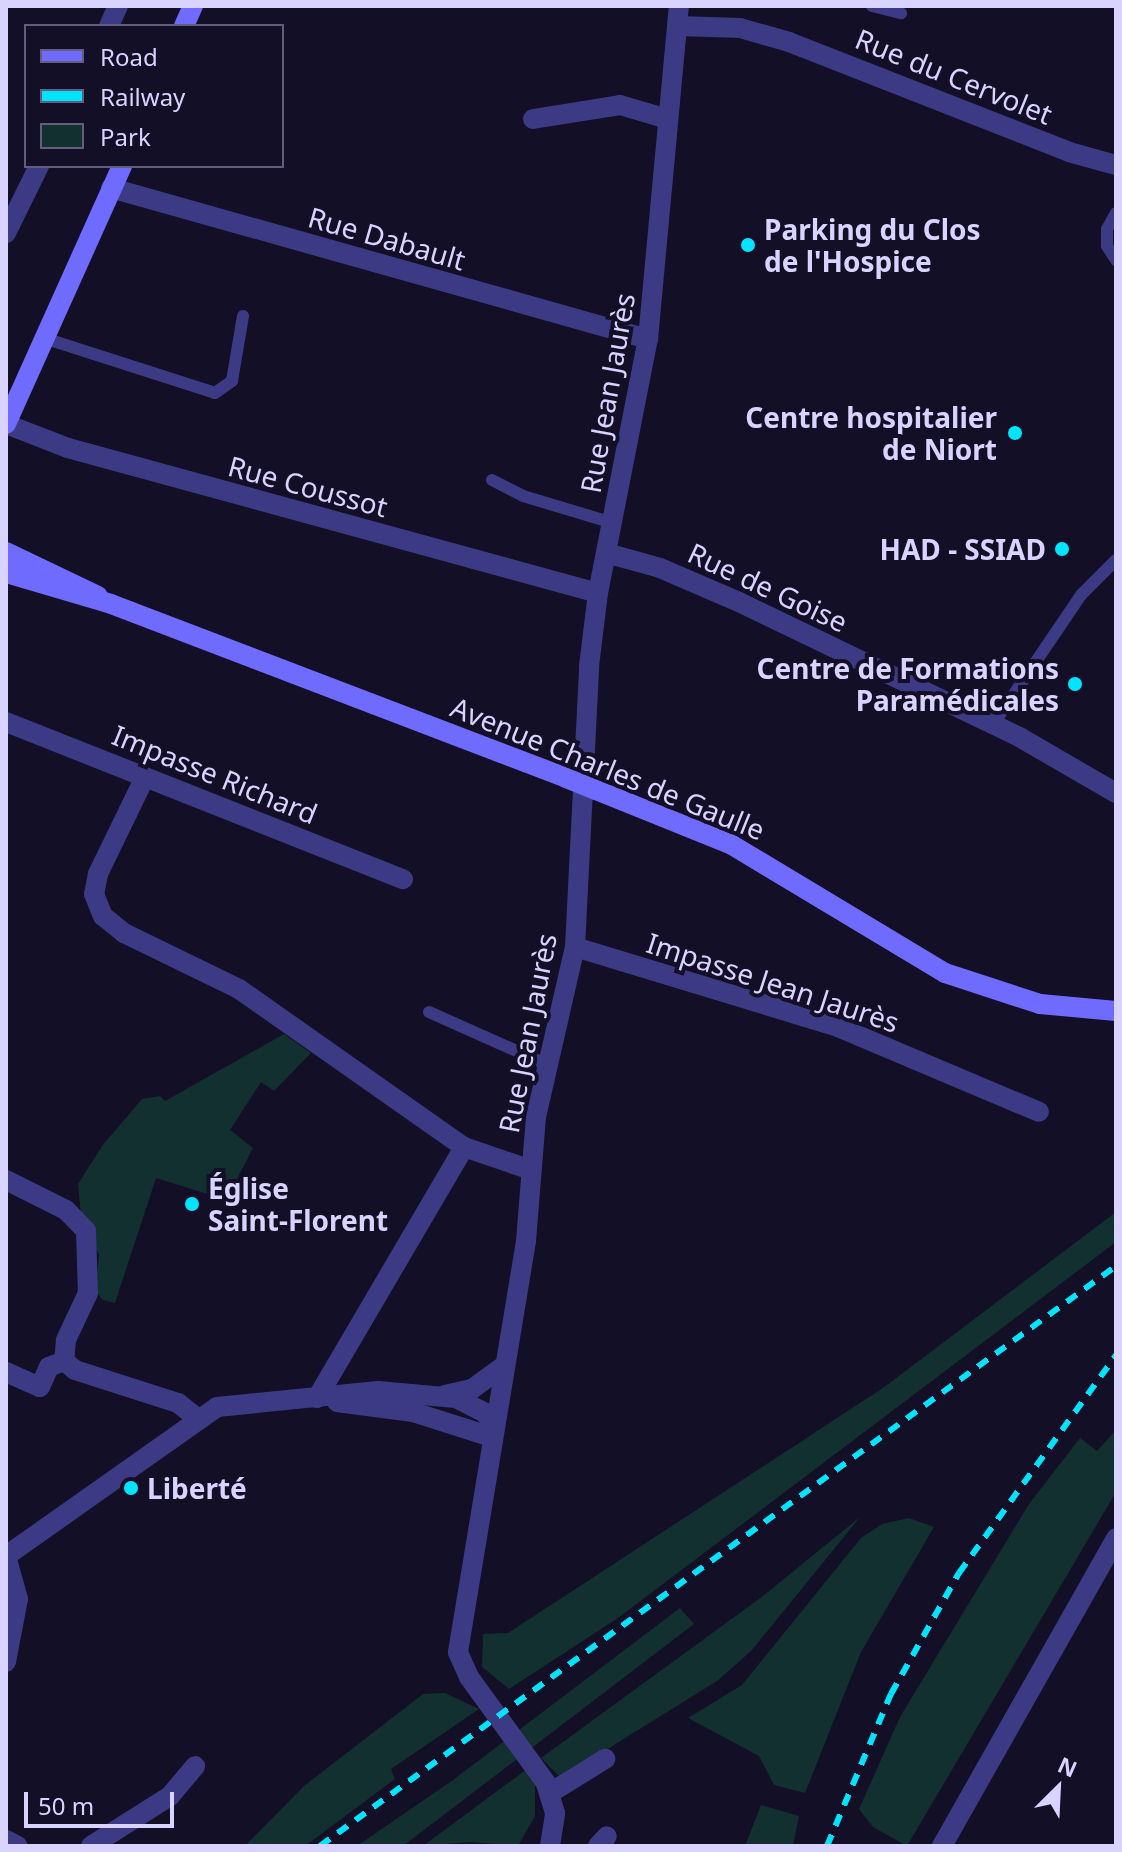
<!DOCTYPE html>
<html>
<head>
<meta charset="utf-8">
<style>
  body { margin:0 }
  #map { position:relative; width:1122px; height:1852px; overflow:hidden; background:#130f26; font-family:"Noto Sans",sans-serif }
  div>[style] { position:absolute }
  .green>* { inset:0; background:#12302f }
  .service>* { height:12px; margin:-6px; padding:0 6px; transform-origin:6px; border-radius:6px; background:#3d3a85 }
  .minor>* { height:20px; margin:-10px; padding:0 10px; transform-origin:10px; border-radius:10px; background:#3d3a85 }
  .tertiary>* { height:20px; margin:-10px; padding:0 10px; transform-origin:10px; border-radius:10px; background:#3d3a85 }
  .secondary>* { height:20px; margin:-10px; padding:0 10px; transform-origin:10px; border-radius:10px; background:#6f6bff }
  .rail>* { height:6px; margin-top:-3px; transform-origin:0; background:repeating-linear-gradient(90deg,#00e5ff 0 12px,transparent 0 22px) }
  .secondary-bridge>* { height:20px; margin:-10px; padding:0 10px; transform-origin:10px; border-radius:10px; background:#6f6bff }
  .dots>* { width:22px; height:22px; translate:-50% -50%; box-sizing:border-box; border:4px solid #130f26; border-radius:50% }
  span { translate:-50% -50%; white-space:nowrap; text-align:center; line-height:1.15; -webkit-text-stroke:8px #130f26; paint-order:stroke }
  .street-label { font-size:28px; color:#d9d4ff }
  .poi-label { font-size:28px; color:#d9d4ff; font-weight:700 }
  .left { translate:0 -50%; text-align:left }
  .right { translate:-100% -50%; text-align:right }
  .frame { position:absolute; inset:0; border:8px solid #d9d4ff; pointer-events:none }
  .legend { position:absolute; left:24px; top:24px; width:260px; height:144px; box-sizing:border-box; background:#130f26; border:2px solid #625e7d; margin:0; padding:10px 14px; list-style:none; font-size:24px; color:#d9d4ff }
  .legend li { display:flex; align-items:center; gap:16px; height:40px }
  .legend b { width:40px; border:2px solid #625e7d }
  .north { position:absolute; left:1018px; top:1748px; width:80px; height:80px; -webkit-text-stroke:6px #130f26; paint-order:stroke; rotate:24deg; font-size:22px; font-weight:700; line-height:32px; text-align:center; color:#d9d4ff }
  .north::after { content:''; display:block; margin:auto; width:28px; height:36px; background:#d9d4ff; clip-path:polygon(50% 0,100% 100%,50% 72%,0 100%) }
  .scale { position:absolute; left:24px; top:1792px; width:150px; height:36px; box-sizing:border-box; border:4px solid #d9d4ff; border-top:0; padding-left:10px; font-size:24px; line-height:28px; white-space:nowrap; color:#d9d4ff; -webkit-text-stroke:6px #130f26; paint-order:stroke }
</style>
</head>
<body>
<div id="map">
  <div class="green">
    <i style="clip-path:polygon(284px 1034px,311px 1053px,274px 1091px,261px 1082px,230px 1130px,253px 1148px,237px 1179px,246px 1184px,240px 1197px,214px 1189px,211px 1195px,156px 1178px,115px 1303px,103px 1300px,95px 1290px,99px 1255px,81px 1216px,78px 1184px,102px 1146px,142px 1099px,160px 1096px,165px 1101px)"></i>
    <i style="clip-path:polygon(1116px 1212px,1116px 1242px,618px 1618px,509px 1689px,482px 1667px,483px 1634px,508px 1633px,883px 1388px)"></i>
    <i style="clip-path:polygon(1116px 1430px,1116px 1492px,907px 1846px,873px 1827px,859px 1809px,900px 1717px,1029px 1504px,1080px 1438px,1097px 1451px)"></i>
    <i style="clip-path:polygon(860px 1517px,752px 1650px,717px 1681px,561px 1778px,541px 1758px,763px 1596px)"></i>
    <i style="clip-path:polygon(909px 1518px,934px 1527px,861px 1652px,805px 1793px,774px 1785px,759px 1756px,688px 1718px,742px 1685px,861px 1538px,882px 1524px)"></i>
    <i style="clip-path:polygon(680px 1608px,694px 1624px,403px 1846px,357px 1846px,453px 1780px)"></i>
    <i style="clip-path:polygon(445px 1693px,479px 1709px,391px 1769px,395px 1779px,305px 1846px,245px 1846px,304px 1786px,423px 1694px)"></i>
    <i style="clip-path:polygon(527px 1769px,535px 1785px,535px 1816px,518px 1846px,470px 1842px,423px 1846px)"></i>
    <i style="clip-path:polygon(761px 1805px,799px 1816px,793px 1846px,745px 1846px)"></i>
  </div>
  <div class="service">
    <i style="left:872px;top:6px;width:30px;rotate:14deg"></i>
    <i style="left:1116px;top:213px;width:18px;rotate:119deg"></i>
    <i style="left:1107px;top:229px;width:17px;rotate:90deg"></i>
    <i style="left:1107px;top:246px;width:17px;rotate:57deg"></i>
    <i style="left:47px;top:339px;width:176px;rotate:17.8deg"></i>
    <i style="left:215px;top:393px;width:21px;rotate:-35deg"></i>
    <i style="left:232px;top:381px;width:66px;rotate:-80.4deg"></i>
    <i style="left:492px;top:480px;width:35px;rotate:27deg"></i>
    <i style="left:523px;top:496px;width:94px;rotate:16.7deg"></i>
    <i style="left:993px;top:725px;width:157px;rotate:-55.9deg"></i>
    <i style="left:1081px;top:595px;width:49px;rotate:-45deg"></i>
    <i style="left:429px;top:1012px;width:128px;rotate:24deg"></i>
  </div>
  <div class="minor">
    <i style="left:109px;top:26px;width:22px;rotate:-66deg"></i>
    <i style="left:678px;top:26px;width:62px;rotate:1.8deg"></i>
    <i style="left:740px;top:28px;width:51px;rotate:15.9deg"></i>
    <i style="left:789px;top:42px;width:301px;rotate:21.4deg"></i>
    <i style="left:1069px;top:152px;width:49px;rotate:15.5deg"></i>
    <i style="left:533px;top:119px;width:88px;rotate:-9.1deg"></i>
    <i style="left:620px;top:105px;width:50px;rotate:16.3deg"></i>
    <i style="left:111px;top:188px;width:558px;rotate:15.71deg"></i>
    <i style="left:6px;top:233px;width:75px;rotate:-63.8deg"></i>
    <i style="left:6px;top:424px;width:66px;rotate:21.2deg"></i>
    <i style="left:68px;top:448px;width:549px;rotate:15.3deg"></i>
    <i style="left:606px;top:553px;width:56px;rotate:15.5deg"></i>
    <i style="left:660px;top:568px;width:86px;rotate:23.3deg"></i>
    <i style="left:739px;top:602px;width:313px;rotate:25.7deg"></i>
    <i style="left:1021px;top:738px;width:110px;rotate:30.1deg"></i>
    <i style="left:6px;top:722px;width:427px;rotate:21.6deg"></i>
    <i style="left:145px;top:777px;width:108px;rotate:115.9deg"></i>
    <i style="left:98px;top:874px;width:20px;rotate:101deg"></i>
    <i style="left:94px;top:894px;width:24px;rotate:68deg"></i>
    <i style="left:103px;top:916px;width:27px;rotate:39deg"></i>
    <i style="left:124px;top:933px;width:128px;rotate:26deg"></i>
    <i style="left:239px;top:989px;width:275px;rotate:35.1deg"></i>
    <i style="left:464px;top:1147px;width:71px;rotate:18.9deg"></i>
    <i style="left:575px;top:947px;width:275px;rotate:16.9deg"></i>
    <i style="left:838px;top:1027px;width:218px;rotate:22.9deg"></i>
    <i style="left:6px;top:1180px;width:67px;rotate:26.6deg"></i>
    <i style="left:66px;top:1210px;width:29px;rotate:46deg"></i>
    <i style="left:86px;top:1231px;width:62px;rotate:88.2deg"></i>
    <i style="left:88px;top:1293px;width:52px;rotate:115.1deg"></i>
    <i style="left:66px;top:1340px;width:21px;rotate:95deg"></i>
    <i style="left:64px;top:1361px;width:14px;rotate:39deg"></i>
    <i style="left:75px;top:1370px;width:108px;rotate:17.8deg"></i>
    <i style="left:178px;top:1403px;width:24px;rotate:38deg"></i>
    <i style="left:6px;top:1372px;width:37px;rotate:24deg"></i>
    <i style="left:40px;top:1387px;width:22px;rotate:-66deg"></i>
    <i style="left:49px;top:1367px;width:16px;rotate:-22deg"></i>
    <i style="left:317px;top:1398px;width:291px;rotate:-59.6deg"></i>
    <i style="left:6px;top:1662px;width:64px;rotate:-79.2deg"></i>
    <i style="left:18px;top:1599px;width:45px;rotate:-105.6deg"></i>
    <i style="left:550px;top:1793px;width:65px;rotate:-31.7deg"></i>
    <i style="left:6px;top:1840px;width:13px;rotate:27deg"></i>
    <i style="left:91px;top:1846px;width:93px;rotate:-32.3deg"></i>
    <i style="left:170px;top:1796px;width:39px;rotate:-50deg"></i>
    <i style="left:598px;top:1846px;width:13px;rotate:-48deg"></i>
    <i style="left:942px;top:1846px;width:354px;rotate:-60.5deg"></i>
  </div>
  <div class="tertiary">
    <i style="left:445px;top:1395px;width:28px;rotate:-13deg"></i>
    <i style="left:472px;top:1389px;width:41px;rotate:-36deg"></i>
    <i style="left:337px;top:1402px;width:77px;rotate:7.5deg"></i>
    <i style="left:413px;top:1412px;width:83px;rotate:17.6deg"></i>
    <i style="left:6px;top:1556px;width:258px;rotate:-35.2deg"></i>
    <i style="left:217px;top:1407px;width:162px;rotate:-5.7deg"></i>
    <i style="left:378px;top:1391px;width:78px;rotate:5.1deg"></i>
    <i style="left:456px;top:1398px;width:33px;rotate:27deg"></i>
    <i style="left:485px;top:1413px;width:15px;rotate:53deg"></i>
    <i style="left:550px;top:1846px;width:33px;rotate:-81deg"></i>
    <i style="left:555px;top:1813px;width:31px;rotate:-107deg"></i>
    <i style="left:546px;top:1783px;width:131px;rotate:-126deg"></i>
    <i style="left:469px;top:1677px;width:27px;rotate:-114deg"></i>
    <i style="left:458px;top:1652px;width:417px;rotate:-80.6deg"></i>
    <i style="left:526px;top:1241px;width:124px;rotate:-85.4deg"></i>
    <i style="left:536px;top:1117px;width:174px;rotate:-77.1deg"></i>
    <i style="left:575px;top:947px;width:281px;rotate:-87.1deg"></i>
    <i style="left:589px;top:666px;width:74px;rotate:-83deg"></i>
    <i style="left:598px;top:593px;width:259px;rotate:-78.9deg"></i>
    <i style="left:648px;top:339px;width:334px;rotate:-84.7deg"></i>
  </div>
  <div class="secondary">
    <i style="left:184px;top:26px;width:22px;rotate:-66deg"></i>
    <i style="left:6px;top:424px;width:283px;rotate:-65.8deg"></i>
    <i style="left:6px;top:552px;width:102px;rotate:25.6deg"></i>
    <i style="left:6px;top:573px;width:109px;rotate:16.4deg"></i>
    <i style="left:111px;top:604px;width:487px;rotate:20.9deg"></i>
    <i style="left:596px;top:790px;width:147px;rotate:22deg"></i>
    <i style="left:732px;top:845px;width:249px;rotate:31deg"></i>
    <i style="left:945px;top:973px;width:100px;rotate:18.1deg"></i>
    <i style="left:1040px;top:1004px;width:76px;rotate:5.3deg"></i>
  </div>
  <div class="rail">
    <i style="left:320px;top:1846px;width:985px;rotate:-36.08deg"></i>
    <i style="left:827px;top:1846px;width:165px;rotate:-67.2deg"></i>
    <i style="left:891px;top:1694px;width:139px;rotate:-60.7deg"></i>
    <i style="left:959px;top:1573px;width:269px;rotate:-54.2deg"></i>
  </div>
  <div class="secondary-bridge">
    <i style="left:566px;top:778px;width:32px;rotate:22deg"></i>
  </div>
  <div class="dots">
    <i style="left:748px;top:245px;background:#00e5ff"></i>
    <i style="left:1015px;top:433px;background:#00e5ff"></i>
    <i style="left:1062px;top:549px;background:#00e5ff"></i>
    <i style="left:1075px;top:684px;background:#00e5ff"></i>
    <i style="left:192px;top:1204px;background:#00e5ff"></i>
    <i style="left:131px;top:1488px;background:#00e5ff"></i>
  </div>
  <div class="street-label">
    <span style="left:954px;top:76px;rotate:22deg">Rue du Cervolet</span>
    <span style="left:387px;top:238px;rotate:16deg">Rue Dabault</span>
    <span style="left:607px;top:393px;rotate:-80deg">Rue Jean Jaurès</span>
    <span style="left:308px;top:486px;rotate:15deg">Rue Coussot</span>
    <span style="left:768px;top:587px;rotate:25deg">Rue de Goise</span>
    <span style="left:608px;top:768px;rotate:22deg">Avenue Charles de Gaulle</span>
    <span style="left:215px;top:774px;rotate:22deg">Impasse Richard</span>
    <span style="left:773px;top:982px;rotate:18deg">Impasse Jean Jaurès</span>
    <span style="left:527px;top:1033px;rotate:-79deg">Rue Jean Jaurès</span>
  </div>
  <div class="poi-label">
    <span class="left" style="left:764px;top:245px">Parking du Clos<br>de l'Hospice</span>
    <span class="right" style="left:997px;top:433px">Centre hospitalier<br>de Niort</span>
    <span class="right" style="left:1046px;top:549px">HAD - SSIAD</span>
    <span class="right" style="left:1059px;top:684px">Centre de Formations<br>Paramédicales</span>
    <span class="left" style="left:208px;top:1204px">Église<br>Saint-Florent</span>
    <span class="left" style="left:147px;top:1488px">Liberté</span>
  </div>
  <div class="frame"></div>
  <ul class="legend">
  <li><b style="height:10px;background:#6f6bff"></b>Road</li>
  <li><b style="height:10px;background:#00e5ff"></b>Railway</li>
  <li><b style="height:22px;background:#12302f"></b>Park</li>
  </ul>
  <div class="north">N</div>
  <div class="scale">50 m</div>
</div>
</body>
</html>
